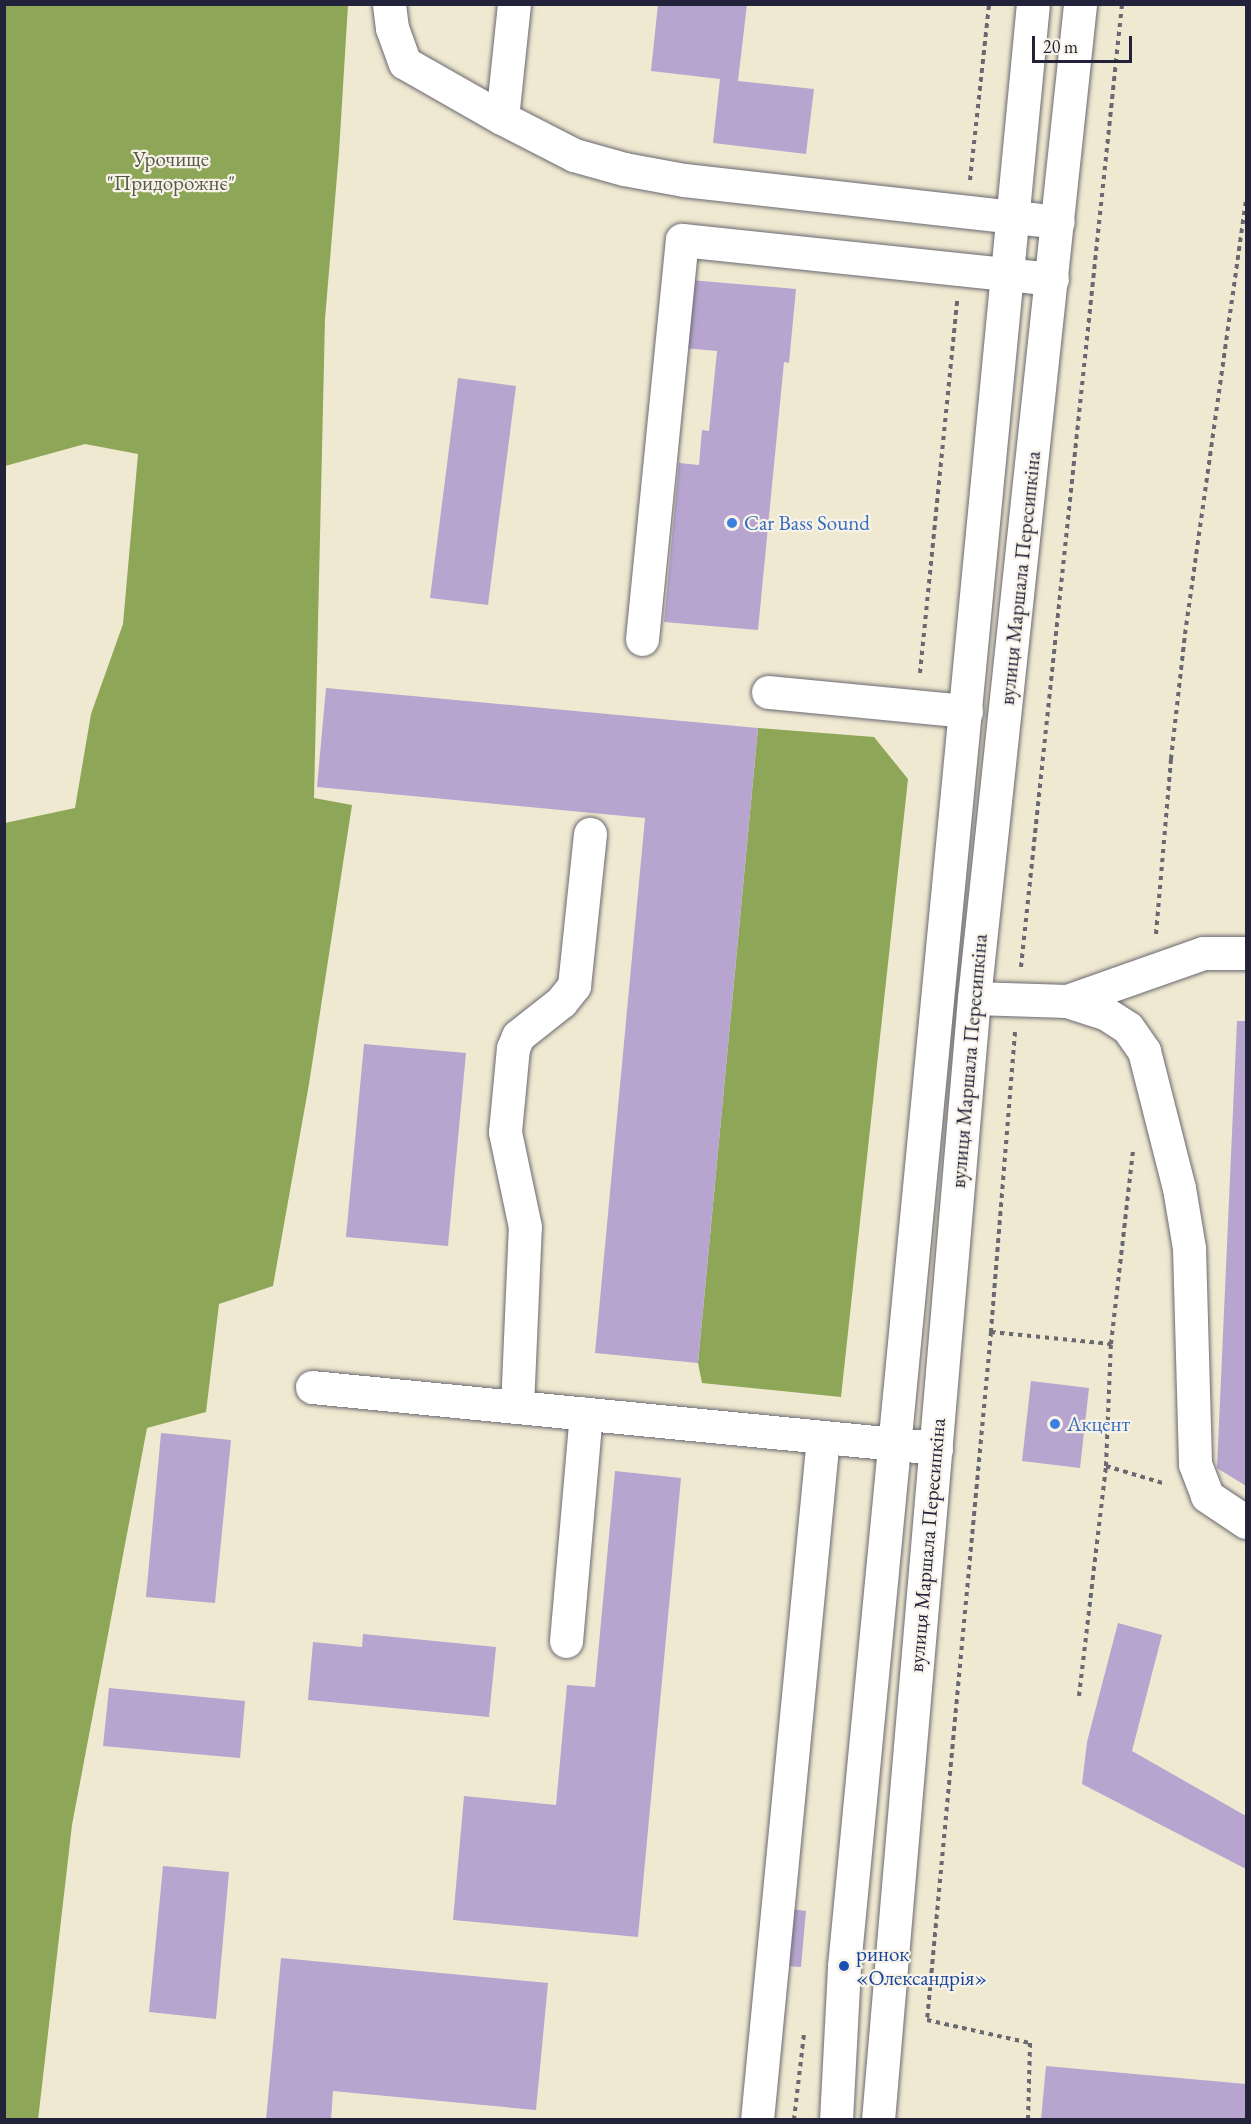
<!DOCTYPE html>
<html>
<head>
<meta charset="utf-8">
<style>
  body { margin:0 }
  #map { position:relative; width:1251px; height:2124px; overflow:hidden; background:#f0e9d1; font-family:"EB Garamond",serif }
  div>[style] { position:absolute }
  .forest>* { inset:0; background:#8ea658 }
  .building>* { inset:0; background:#b7a5d0 }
  .path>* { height:4px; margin-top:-2px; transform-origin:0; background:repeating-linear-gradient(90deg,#6a6870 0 4.5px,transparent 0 9px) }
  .roads { filter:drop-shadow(0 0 2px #6a6870) drop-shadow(0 0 2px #6a6870) }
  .minor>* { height:33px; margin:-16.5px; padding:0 16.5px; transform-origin:16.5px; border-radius:16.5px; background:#fff }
  .major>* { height:33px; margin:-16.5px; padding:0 16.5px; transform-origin:16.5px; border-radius:16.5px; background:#fff }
  .dots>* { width:16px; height:16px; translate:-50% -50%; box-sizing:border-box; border:3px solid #f7f3e8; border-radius:50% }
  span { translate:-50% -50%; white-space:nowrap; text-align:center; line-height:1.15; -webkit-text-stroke:4.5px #f7f3e8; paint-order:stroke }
  .park-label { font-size:21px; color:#555949 }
  .shop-label { font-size:21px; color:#366cbe }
  .left { translate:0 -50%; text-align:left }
  .street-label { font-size:21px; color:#22223b }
  .transit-label { font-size:21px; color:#164399 }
  .frame { position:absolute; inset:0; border:6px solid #22223b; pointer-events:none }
  .scale { position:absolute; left:1032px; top:36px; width:100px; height:27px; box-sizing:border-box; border:3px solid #22223b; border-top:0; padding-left:8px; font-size:18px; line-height:21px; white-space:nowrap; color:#22223b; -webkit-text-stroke:4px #f7f3e8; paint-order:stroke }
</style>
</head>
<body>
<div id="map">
  <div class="forest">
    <i style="clip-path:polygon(5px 4px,348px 5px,339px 152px,325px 319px,314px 798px,352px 805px,309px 1084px,273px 1286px,219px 1304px,206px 1412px,147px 1428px,72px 1825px,38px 2120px,4px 2119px,5px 823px,75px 808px,91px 714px,123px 624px,138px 454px,85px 444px,5px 466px)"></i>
    <i style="clip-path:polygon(758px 728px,874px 737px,908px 779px,841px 1397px,702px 1383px,698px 1363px)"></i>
  </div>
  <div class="building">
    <i style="clip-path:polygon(658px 4px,747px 4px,738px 81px,814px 89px,806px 154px,713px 143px,720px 79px,651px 71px)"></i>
    <i style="clip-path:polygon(690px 280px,796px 289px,789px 363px,784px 362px,758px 630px,664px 622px,679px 463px,699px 465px,702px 430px,709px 431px,717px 351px,684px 348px)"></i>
    <i style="clip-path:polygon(458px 378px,516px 386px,488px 605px,430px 598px)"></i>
    <i style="clip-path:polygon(326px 688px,758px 728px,698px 1363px,595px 1353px,645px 818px,317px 787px)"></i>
    <i style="clip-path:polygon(1237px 1021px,1246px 1021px,1246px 1486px,1217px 1468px)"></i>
    <i style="clip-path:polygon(364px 1044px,466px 1053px,448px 1246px,346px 1237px)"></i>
    <i style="clip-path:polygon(1031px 1381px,1089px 1388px,1080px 1468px,1022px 1461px)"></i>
    <i style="clip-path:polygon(161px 1433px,231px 1440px,215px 1603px,146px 1597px)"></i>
    <i style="clip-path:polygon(615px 1471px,681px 1478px,638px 1937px,453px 1920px,464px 1796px,556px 1805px,567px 1685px,595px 1687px)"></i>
    <i style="clip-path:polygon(1118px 1623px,1162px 1635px,1132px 1751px,1246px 1816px,1246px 1869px,1082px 1784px,1087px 1742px)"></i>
    <i style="clip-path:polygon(363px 1634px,496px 1647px,489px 1717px,308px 1700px,313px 1642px,362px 1647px)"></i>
    <i style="clip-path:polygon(109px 1688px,245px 1701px,240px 1758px,103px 1746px)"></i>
    <i style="clip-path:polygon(163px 1866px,229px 1872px,216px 2019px,149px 2012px)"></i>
    <i style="clip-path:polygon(792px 1909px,806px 1911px,801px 1967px,786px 1966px)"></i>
    <i style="clip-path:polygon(281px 1958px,548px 1983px,536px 2110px,333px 2091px,331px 2120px,266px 2120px)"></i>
    <i style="clip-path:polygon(1046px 2066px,1246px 2084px,1246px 2120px,1041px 2120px)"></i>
  </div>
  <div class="path">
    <i style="left:970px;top:180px;width:177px;rotate:-83.8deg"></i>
    <i style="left:920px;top:673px;width:374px;rotate:-84.3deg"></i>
    <i style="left:1156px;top:934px;width:176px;rotate:-85.1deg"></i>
    <i style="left:1171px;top:759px;width:126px;rotate:-83.6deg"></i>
    <i style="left:1185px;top:634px;width:439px;rotate:-82deg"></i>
    <i style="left:1021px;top:967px;width:968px;rotate:-84.01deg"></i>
    <i style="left:1015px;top:1032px;width:301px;rotate:94.6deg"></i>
    <i style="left:991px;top:1332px;width:691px;rotate:95.31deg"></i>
    <i style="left:927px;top:2020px;width:106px;rotate:12.6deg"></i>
    <i style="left:1030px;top:2043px;width:77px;rotate:91.5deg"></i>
    <i style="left:991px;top:1332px;width:121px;rotate:5.7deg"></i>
    <i style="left:1106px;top:1466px;width:63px;rotate:16.7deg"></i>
    <i style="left:1079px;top:1696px;width:232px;rotate:-83.3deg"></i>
    <i style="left:1106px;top:1466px;width:122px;rotate:-87.7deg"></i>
    <i style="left:1111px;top:1344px;width:195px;rotate:-83.5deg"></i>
    <i style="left:794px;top:2120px;width:88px;rotate:-83.4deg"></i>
  </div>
  <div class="roads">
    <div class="minor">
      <i style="left:389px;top:4px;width:24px;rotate:83deg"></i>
      <i style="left:392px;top:28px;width:37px;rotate:70deg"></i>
      <i style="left:405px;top:63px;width:112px;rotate:29.6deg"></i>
      <i style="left:502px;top:118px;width:81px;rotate:27.2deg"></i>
      <i style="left:574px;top:155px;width:52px;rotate:15.6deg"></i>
      <i style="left:624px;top:169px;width:61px;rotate:10.4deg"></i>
      <i style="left:684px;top:180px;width:376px;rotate:6.4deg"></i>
      <i style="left:502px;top:118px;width:115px;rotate:-84deg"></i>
      <i style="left:642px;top:639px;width:401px;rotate:-84.3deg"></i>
      <i style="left:682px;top:240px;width:372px;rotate:6deg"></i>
      <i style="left:768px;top:692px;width:199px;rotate:5.5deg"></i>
      <i style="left:974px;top:998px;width:93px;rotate:1.8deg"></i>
      <i style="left:1067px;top:1001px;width:144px;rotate:-19.4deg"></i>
      <i style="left:1203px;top:953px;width:43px"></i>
      <i style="left:1067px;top:1001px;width:40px;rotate:18deg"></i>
      <i style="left:1105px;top:1013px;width:27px;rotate:33deg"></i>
      <i style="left:1128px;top:1028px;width:28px;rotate:55deg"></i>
      <i style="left:1144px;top:1051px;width:141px;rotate:75.7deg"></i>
      <i style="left:1179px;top:1188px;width:61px;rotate:80.5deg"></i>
      <i style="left:1189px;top:1248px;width:216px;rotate:88.4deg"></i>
      <i style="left:1195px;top:1464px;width:34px;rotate:69deg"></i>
      <i style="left:1207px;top:1496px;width:47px;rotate:33.7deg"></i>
      <i style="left:312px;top:1387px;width:627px;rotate:5.58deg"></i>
      <i style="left:517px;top:1407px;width:180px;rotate:-87.5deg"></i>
      <i style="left:525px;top:1227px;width:97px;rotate:-101.9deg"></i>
      <i style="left:505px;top:1132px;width:84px;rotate:-84.6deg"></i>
      <i style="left:513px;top:1048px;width:13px;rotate:-67deg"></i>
      <i style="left:518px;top:1036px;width:55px;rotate:-38.3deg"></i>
      <i style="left:561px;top:1002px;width:21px;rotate:-51deg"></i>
      <i style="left:574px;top:986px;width:153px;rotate:-84deg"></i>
      <i style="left:566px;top:1641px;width:228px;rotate:-85deg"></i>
      <i style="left:757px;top:2120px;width:686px;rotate:-84.48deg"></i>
    </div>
    <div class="major">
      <i style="left:836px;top:2120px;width:154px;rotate:-87deg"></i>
      <i style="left:844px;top:1966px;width:1971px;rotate:-84.5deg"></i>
      <i style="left:878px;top:2120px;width:1126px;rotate:-85.11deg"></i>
      <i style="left:974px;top:998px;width:1000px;rotate:-83.91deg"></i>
    </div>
  </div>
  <div class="dots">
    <i style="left:732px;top:523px;background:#3f7fe0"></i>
    <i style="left:1055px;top:1424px;background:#3f7fe0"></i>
    <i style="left:844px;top:1966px;background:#1a4fb4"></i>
  </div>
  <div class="park-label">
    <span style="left:171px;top:171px">Урочище<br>"Придорожнє"</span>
  </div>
  <div class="shop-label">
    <span class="left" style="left:744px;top:523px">Car Bass Sound</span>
    <span class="left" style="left:1067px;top:1424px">Акцент</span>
  </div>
  <div class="street-label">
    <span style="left:1020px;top:578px;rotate:-84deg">вулиця Маршала Пересипкіна</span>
    <span style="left:969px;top:1061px;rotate:-85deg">вулиця Маршала Пересипкіна</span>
    <span style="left:927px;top:1545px;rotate:-85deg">вулиця Маршала Пересипкіна</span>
  </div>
  <div class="transit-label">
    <span class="left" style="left:856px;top:1966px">ринок<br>«Олександрія»</span>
  </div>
  <div class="frame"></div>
  <div class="scale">20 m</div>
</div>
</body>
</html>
